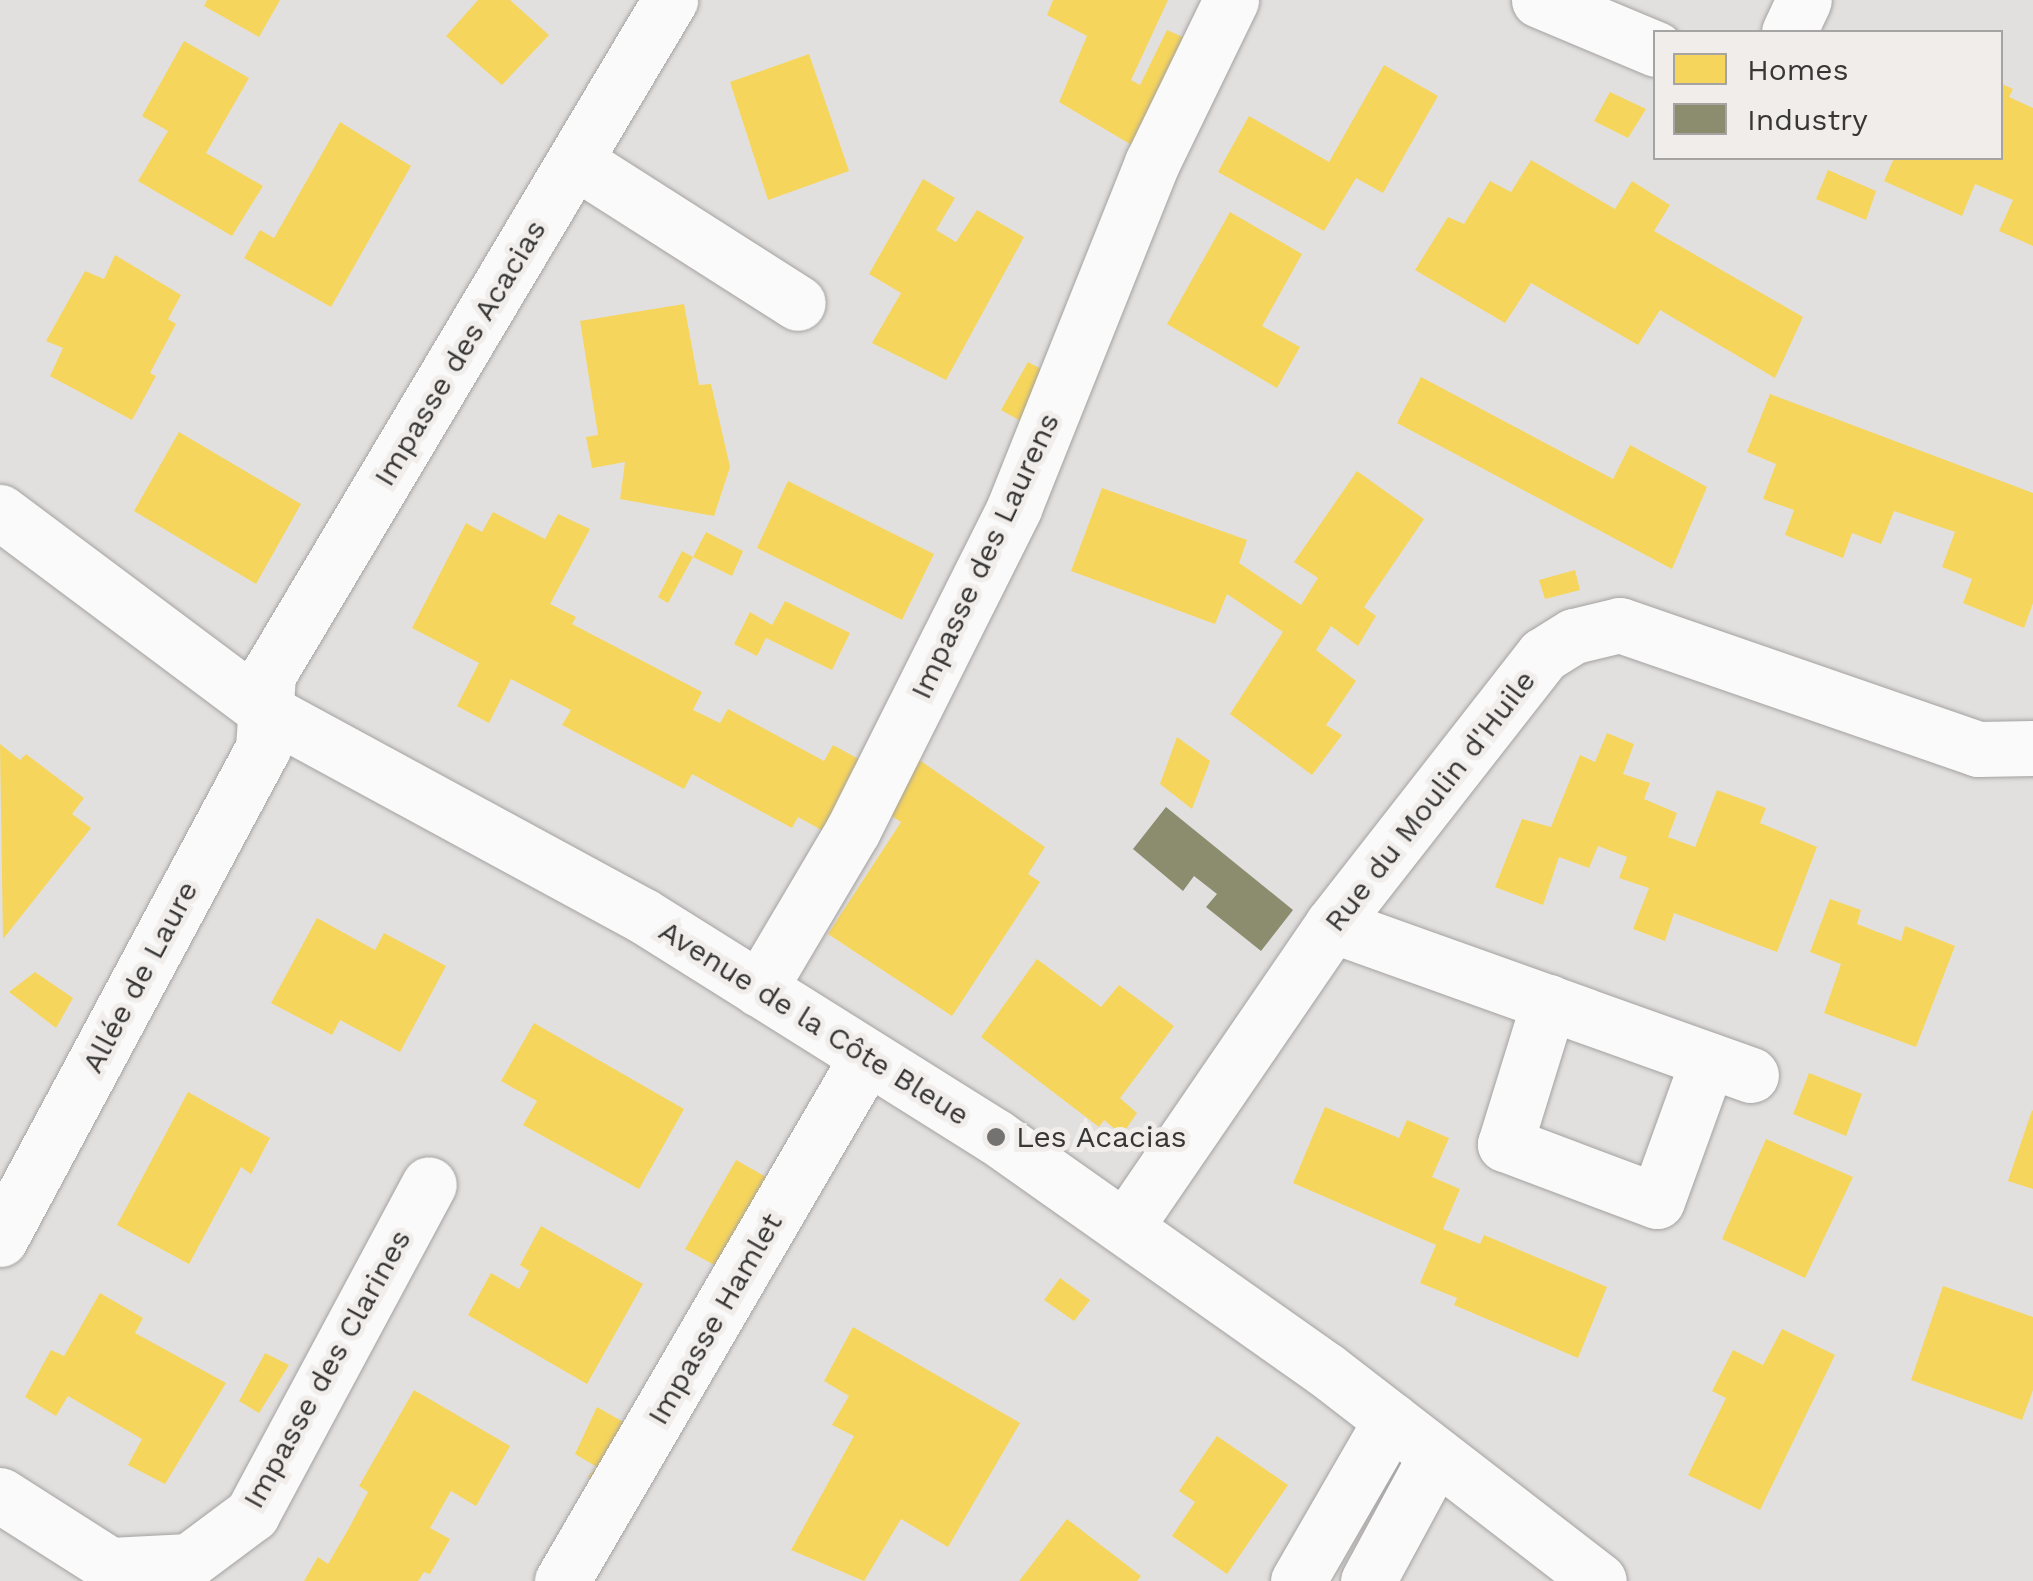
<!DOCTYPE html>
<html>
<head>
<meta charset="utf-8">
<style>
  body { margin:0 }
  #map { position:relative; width:2033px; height:1581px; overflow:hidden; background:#e2e0df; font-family:"Work Sans",sans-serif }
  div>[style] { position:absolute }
  .homes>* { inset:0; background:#f6d55c }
  .industry>* { inset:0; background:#8c8c6e }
  .roads { filter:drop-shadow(0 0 2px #a4a2a1) drop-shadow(0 0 2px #a4a2a1) }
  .minor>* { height:55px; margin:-27.5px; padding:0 27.5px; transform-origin:27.5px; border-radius:27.5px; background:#fbfafa }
  .dots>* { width:28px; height:28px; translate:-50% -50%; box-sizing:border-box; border:5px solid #f0edeb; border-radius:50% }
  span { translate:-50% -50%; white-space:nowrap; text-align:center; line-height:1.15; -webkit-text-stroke:10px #f0edeb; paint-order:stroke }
  .street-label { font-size:30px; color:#383736 }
  .poi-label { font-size:30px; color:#383736 }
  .left { translate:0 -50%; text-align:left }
  .legend { position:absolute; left:1653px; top:30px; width:350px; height:130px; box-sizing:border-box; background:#f0edeb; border:2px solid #a6a4a3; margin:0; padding:12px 18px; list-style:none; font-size:30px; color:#383736 }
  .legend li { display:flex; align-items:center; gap:20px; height:50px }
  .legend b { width:50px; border:2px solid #a6a4a3 }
</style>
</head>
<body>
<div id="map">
  <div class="homes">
    <i style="clip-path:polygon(207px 0,280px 0,259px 37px,204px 6px)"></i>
    <i style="clip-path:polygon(478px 0,510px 0,549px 35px,502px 85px,446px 36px)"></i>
    <i style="clip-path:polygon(1053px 0,1168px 0,1131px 80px,1140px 85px,1167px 30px,1187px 39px,1135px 147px,1059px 102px,1087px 36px,1047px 15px)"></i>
    <i style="clip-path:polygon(184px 41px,249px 78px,206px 153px,263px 186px,232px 236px,138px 181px,168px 131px,142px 116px)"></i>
    <i style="clip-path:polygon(809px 54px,849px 171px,768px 200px,730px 82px)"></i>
    <i style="clip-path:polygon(1384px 65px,1438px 96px,1383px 193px,1356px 178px,1324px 231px,1218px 172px,1249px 116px,1329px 162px)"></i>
    <i style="clip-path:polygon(2000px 83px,2013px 89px,2009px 97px,2033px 108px,2033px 246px,1999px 231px,2013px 200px,1975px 184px,1962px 216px,1884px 181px,1894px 158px,2000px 158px)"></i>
    <i style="clip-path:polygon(1610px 92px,1646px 109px,1628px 138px,1594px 121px)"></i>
    <i style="clip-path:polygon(340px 122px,411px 166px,331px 307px,244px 258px,260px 230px,274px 238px)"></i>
    <i style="clip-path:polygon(1531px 160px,1615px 209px,1632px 181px,1670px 205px,1654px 231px,1803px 317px,1775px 378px,1660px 310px,1638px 345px,1531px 283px,1505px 323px,1415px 270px,1448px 217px,1464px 224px,1490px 181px,1511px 192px)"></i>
    <i style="clip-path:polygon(1828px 170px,1876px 191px,1866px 220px,1816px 199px)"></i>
    <i style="clip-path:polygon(923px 179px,955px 198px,936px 230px,956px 242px,977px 210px,1024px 237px,946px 380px,872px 343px,901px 293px,869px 274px)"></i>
    <i style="clip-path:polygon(1230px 212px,1302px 254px,1262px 326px,1300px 347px,1277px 388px,1167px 324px)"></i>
    <i style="clip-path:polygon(115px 255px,181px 295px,168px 319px,176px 324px,150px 373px,156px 376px,132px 420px,50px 376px,63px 348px,46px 341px,85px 271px,104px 279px)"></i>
    <i style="clip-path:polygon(684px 304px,699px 385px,711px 384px,730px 467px,714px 516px,620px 499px,625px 462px,592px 468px,586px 437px,598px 435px,580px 321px)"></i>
    <i style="clip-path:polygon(1028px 362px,1047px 372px,1026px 424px,1001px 410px)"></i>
    <i style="clip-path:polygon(1421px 377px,1613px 479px,1630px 445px,1707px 487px,1672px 569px,1397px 423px)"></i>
    <i style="clip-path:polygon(1770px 394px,2033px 493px,2033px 603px,2024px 628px,1963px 603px,1972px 579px,1942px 567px,1955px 532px,1894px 511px,1881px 544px,1852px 533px,1843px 558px,1785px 535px,1794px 510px,1763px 499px,1776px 464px,1747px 452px)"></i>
    <i style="clip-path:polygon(179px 432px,301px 504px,256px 584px,134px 511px)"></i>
    <i style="clip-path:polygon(1357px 471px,1424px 519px,1364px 607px,1376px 616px,1358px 646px,1331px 626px,1316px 650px,1356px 681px,1326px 725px,1342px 735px,1312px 775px,1230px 714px,1283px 632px,1227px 594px,1215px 624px,1071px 571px,1102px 488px,1247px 540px,1239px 563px,1301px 605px,1318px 578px,1294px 562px)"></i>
    <i style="clip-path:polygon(788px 481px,934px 554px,902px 620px,757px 548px)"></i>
    <i style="clip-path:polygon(493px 512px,545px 539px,558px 514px,590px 529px,550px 604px,576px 617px,572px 624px,702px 692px,693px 710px,720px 723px,728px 709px,824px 761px,833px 745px,864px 762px,825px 832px,798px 817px,792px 828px,692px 774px,684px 789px,562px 725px,571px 710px,511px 679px,489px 723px,457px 706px,479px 663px,412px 628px,466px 523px,482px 532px)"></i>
    <i style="clip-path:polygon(706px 532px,743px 551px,732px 576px,693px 557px)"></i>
    <i style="clip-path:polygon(682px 551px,693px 557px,668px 603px,658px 597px)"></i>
    <i style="clip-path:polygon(1575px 570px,1580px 590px,1545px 599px,1539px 580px)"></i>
    <i style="clip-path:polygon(785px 601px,850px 633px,832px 670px,766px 638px,757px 656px,734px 644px,750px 612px,772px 625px)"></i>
    <i style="clip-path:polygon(1607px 733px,1634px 744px,1623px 774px,1650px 783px,1644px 799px,1677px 813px,1668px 837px,1695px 847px,1717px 790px,1766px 808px,1760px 823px,1817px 847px,1777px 952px,1674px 913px,1665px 941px,1633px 929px,1649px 888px,1619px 878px,1627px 857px,1598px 846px,1589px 868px,1559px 857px,1543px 905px,1495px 887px,1522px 819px,1551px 827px,1580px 755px,1595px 762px)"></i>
    <i style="clip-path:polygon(1177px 737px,1210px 761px,1192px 809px,1160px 784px)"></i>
    <i style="clip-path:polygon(0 744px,20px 760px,26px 754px,84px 798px,72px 814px,91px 828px,3px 939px)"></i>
    <i style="clip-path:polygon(915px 757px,1045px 847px,1028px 874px,1040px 882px,952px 1016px,828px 934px,901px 822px,881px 809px)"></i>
    <i style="clip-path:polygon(1830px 899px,1861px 910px,1857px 924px,1901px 941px,1905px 926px,1955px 946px,1916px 1047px,1824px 1013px,1841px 964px,1810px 952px)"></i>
    <i style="clip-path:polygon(317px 918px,375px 950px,384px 933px,446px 966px,400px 1052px,340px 1020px,332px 1035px,271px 1003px)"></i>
    <i style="clip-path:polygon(1037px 959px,1101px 1007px,1119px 985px,1174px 1026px,1120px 1098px,1137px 1113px,1122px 1135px,1104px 1120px,1099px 1127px,981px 1037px)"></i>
    <i style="clip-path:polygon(35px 972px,73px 998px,56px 1028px,9px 992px)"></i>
    <i style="clip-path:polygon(534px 1023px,684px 1109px,639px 1189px,523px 1125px,537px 1101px,501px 1081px)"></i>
    <i style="clip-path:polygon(1809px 1073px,1862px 1094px,1846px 1136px,1793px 1114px)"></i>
    <i style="clip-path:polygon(188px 1092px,270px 1138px,251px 1174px,241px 1167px,189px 1264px,117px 1225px)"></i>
    <i style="clip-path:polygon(1325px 1107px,1399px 1138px,1407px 1120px,1449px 1138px,1432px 1177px,1460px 1189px,1443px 1229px,1480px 1244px,1484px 1235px,1607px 1287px,1578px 1358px,1454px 1305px,1457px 1298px,1420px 1283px,1436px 1245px,1293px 1183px)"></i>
    <i style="clip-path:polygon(2032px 1110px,2033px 1111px,2033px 1189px,2008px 1181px)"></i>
    <i style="clip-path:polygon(1766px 1139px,1853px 1177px,1805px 1278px,1722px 1239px)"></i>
    <i style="clip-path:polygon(736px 1160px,782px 1186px,731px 1274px,685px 1249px)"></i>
    <i style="clip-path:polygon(541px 1226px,643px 1284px,587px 1384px,468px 1315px,491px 1273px,519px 1289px,529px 1271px,520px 1265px)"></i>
    <i style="clip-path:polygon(1060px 1278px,1090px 1300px,1074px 1321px,1044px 1300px)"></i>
    <i style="clip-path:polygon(1943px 1286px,2033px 1317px,2033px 1390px,2022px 1420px,1911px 1380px)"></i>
    <i style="clip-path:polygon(100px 1293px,143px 1318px,135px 1333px,226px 1383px,165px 1484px,128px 1465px,142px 1439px,68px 1396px,56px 1416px,25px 1397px,51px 1350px,64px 1356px)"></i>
    <i style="clip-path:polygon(853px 1327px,1020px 1423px,948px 1547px,901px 1519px,864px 1581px,791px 1550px,854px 1436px,832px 1425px,849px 1396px,824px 1381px)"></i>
    <i style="clip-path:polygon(1782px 1329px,1835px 1355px,1760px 1510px,1688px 1475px,1726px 1398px,1712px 1391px,1733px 1350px,1763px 1365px)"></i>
    <i style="clip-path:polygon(265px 1353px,289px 1365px,259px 1413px,239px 1401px)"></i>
    <i style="clip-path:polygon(414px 1390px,510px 1446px,476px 1506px,451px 1491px,430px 1528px,450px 1539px,430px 1574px,424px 1572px,418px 1581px,304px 1581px,318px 1557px,328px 1564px,349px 1528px,368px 1492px,359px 1486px)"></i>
    <i style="clip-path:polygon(597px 1407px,639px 1431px,607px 1488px,588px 1477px,597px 1467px,575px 1454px)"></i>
    <i style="clip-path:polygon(1217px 1436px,1288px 1485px,1227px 1574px,1172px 1536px,1195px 1502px,1179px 1491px)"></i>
    <i style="clip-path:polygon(1067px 1519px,1141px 1576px,1137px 1581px,1019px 1581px)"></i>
  </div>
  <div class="industry">
    <i style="clip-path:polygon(1166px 807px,1293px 910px,1261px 951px,1206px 907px,1217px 894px,1194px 876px,1183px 891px,1133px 849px)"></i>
  </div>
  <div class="roads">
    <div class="minor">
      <i style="left:1539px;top:0;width:127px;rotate:22.7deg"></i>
      <i style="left:1789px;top:32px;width:35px;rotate:-65deg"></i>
      <i style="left:575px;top:161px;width:264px;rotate:32.5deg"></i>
      <i style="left:0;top:512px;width:332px;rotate:36.8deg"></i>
      <i style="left:266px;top:711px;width:428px;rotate:28.5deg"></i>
      <i style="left:642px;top:915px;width:418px;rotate:32.1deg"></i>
      <i style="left:996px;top:1137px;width:403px;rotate:35.2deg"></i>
      <i style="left:1325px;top:1369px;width:346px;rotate:37.7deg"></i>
      <i style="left:1332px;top:925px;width:445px;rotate:19.7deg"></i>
      <i style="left:759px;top:989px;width:185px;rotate:-59.4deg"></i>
      <i style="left:853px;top:830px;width:360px;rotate:-63.4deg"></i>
      <i style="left:1014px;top:508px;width:372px;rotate:-68.2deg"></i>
      <i style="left:1152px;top:163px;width:181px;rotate:-64.1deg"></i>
      <i style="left:1549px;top:1002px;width:149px;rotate:107.2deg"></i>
      <i style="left:1505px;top:1144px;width:162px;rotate:20.6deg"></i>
      <i style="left:1657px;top:1201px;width:150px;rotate:-70.1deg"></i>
      <i style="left:1126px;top:1226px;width:365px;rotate:-55.6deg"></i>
      <i style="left:1332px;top:925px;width:343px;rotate:-52deg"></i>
      <i style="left:1543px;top:655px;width:36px;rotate:-32deg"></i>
      <i style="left:1574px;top:636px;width:47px;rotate:-13.4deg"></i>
      <i style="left:1620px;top:625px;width:379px;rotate:19.1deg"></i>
      <i style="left:1978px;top:749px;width:55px;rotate:-1deg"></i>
      <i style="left:0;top:1239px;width:557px;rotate:-61.82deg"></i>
      <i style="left:263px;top:748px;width:73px;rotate:-86.1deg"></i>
      <i style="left:268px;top:675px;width:786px;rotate:-59.22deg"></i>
      <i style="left:0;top:1495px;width:130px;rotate:32.5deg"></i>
      <i style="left:110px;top:1565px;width:79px;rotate:-2.9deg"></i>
      <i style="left:189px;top:1561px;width:79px;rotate:-36.7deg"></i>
      <i style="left:252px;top:1514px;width:374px;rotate:-61.8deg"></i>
      <i style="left:562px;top:1581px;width:606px;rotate:-59.8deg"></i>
      <i style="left:1298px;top:1581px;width:186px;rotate:-60deg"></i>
      <i style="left:1368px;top:1581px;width:143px;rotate:-61.6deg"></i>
    </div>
  </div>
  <div class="dots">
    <i style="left:996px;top:1137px;background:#747271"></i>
  </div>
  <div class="street-label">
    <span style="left:460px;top:353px;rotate:-59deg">Impasse des Acacias</span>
    <span style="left:985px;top:556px;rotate:-65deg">Impasse des Laurens</span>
    <span style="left:1430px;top:801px;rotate:-52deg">Rue du Moulin d'Huile</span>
    <span style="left:140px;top:977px;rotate:-62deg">Allée de Laure</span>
    <span style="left:814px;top:1023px;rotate:32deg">Avenue de la Côte Bleue</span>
    <span style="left:715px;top:1319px;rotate:-60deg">Impasse Hamlet</span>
    <span style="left:327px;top:1369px;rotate:-61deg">Impasse des Clarines</span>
  </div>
  <div class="poi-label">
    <span class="left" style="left:1016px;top:1137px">Les Acacias</span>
  </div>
  <ul class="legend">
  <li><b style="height:28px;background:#f6d55c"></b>Homes</li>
  <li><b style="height:28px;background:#8c8c6e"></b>Industry</li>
  </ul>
</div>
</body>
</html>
